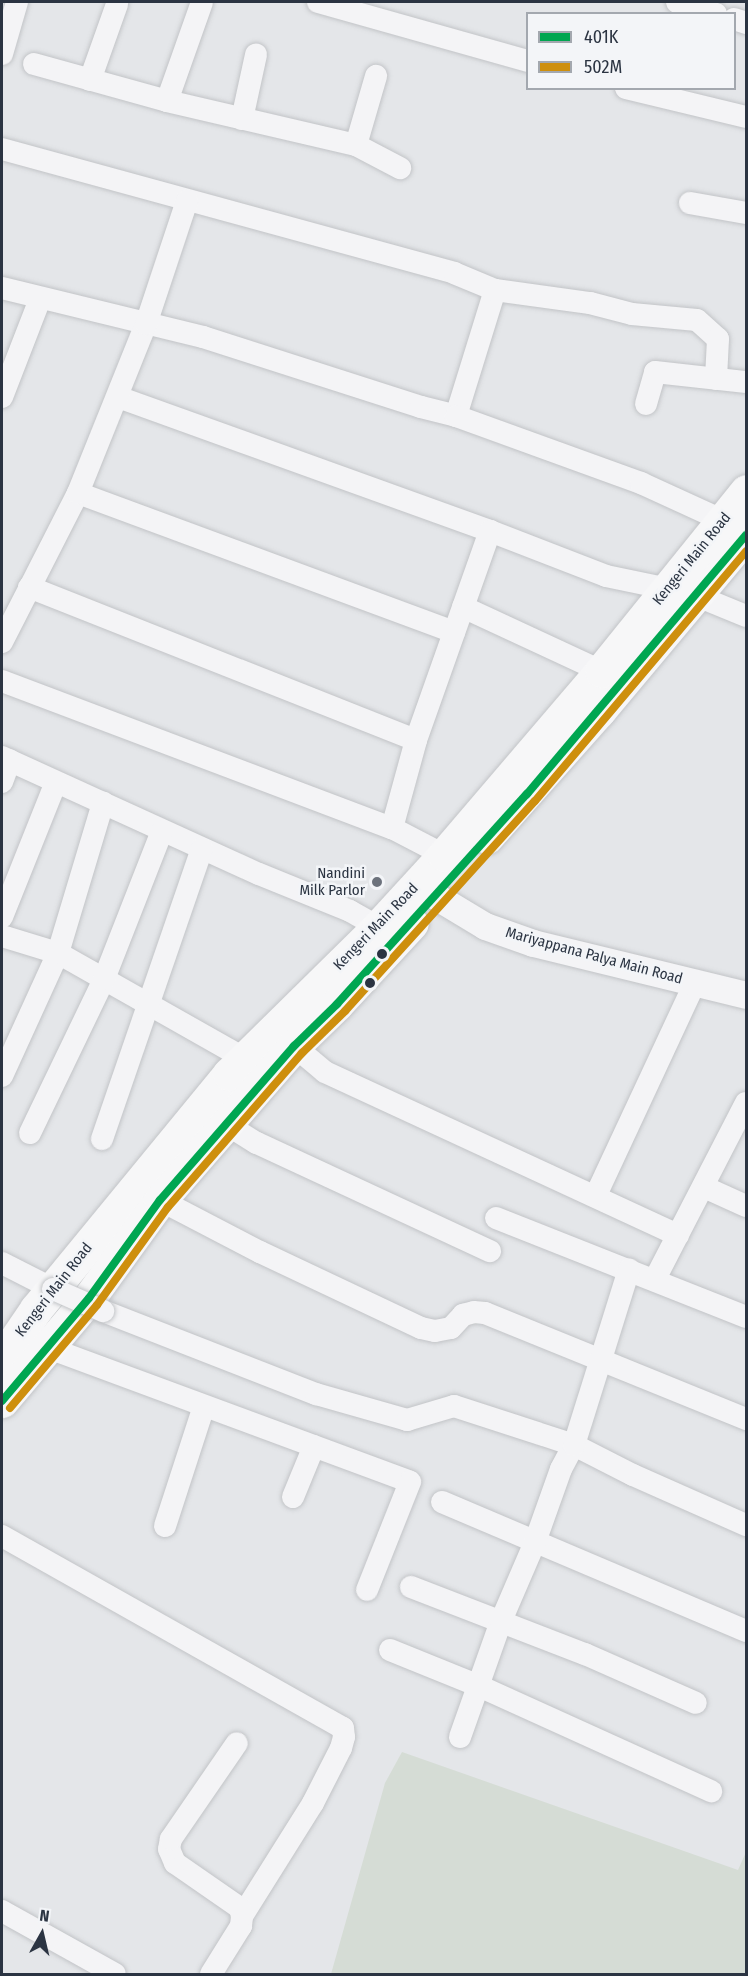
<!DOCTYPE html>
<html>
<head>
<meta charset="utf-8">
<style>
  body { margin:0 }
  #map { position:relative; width:748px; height:1976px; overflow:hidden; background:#e4e6e9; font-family:"Fira Sans Condensed",sans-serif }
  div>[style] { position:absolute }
  .green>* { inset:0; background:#d5dcd5 }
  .roads { filter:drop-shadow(0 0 2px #c2c4c7) drop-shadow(0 0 2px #c2c4c7) }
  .minor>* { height:22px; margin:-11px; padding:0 11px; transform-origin:11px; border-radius:11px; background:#f4f4f6 }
  .tertiary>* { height:27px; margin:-13.5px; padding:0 13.5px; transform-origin:13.5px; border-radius:13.5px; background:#f4f4f6 }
  .primary>* { height:33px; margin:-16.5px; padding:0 16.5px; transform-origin:16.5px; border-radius:16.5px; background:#f7f7f8 }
  .bridges { filter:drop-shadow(0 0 2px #c2c4c7) drop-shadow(0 0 2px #c2c4c7) }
  .minor-bridge>* { height:22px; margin:-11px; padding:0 11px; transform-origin:11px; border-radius:11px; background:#f4f4f6 }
  .bus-1>* { height:8px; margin:-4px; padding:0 4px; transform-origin:4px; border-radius:4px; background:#00a651 }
  .bus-2>* { height:8px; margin:-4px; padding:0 4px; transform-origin:4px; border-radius:4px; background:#ce8f0d }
  .dots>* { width:16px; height:16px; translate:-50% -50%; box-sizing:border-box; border:3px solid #f3f5f8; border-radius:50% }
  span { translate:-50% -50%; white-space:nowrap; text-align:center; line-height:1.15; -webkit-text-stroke:5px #f3f5f8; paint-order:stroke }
  .street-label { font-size:15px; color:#2b3442 }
  .poi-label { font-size:15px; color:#2b3442 }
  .right { translate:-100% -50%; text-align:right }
  .frame { position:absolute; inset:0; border:3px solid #2b3442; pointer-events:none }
  .legend { position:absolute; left:526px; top:12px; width:210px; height:78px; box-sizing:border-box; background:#f3f5f8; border:2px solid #a3a8af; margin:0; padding:8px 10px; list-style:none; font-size:18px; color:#2b3442 }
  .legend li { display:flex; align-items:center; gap:12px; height:30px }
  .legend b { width:30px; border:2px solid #a3a8af }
  .north { position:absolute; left:12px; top:1904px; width:60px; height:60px; -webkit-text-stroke:4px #f3f5f8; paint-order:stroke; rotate:8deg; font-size:16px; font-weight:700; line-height:24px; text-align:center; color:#2b3442 }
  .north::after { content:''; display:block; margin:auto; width:21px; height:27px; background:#2b3442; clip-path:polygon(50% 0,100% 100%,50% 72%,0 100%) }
</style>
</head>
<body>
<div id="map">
  <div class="green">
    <i style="clip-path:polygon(402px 1752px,738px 1870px,746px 1852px,746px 1974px,331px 1974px,385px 1783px)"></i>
  </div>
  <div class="roads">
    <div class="minor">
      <i style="left:318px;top:2px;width:218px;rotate:15.7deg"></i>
      <i style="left:677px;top:2px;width:41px;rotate:17.1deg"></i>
      <i style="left:734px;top:19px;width:13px;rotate:18deg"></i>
      <i style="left:2px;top:54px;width:54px;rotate:-73.9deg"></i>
      <i style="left:34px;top:64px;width:138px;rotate:15.5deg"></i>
      <i style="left:167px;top:101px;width:194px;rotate:13.1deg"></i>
      <i style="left:356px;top:145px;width:50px;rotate:27.6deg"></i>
      <i style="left:90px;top:80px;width:81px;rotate:-70.4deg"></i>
      <i style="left:626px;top:88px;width:123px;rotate:13.6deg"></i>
      <i style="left:167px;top:101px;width:105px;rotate:-70.5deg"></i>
      <i style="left:242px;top:119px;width:66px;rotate:-77.7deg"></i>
      <i style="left:356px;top:145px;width:72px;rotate:-73.8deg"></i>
      <i style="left:2px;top:149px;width:469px;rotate:15.3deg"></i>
      <i style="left:454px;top:273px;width:44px;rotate:22.5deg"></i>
      <i style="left:495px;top:290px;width:132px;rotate:107.2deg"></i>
      <i style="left:690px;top:203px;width:57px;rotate:10.1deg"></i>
      <i style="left:2px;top:288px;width:207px;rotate:13.7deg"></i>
      <i style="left:203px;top:337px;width:229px;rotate:17.8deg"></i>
      <i style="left:421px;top:407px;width:36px;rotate:14deg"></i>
      <i style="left:456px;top:416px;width:197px;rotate:19.9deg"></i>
      <i style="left:641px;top:483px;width:91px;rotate:24.6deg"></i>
      <i style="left:495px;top:290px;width:96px;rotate:7.8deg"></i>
      <i style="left:590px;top:303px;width:43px;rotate:14.7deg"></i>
      <i style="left:632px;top:314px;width:65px;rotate:5.3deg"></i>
      <i style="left:697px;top:320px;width:28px;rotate:42deg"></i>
      <i style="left:718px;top:339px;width:40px;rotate:92.9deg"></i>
      <i style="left:2px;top:397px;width:105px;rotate:-68.8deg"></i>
      <i style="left:118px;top:397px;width:395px;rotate:19.8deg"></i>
      <i style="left:490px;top:531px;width:124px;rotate:21.2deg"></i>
      <i style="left:606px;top:576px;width:64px;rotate:11.7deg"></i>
      <i style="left:646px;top:404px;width:33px;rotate:-74deg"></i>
      <i style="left:655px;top:372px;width:92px;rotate:6.3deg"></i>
      <i style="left:78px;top:493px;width:401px;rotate:20.3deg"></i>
      <i style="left:29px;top:587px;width:416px;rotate:21.6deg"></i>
      <i style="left:695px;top:595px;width:55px;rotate:22.4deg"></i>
      <i style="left:463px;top:607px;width:152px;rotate:24.9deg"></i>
      <i style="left:2px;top:642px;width:167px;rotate:-63deg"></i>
      <i style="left:78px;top:493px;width:182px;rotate:-68.1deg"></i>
      <i style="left:146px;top:324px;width:130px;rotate:-71.6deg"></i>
      <i style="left:2px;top:681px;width:417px;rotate:20.7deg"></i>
      <i style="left:392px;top:828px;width:59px;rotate:27.4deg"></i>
      <i style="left:2px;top:757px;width:282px;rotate:24.5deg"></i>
      <i style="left:259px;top:874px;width:98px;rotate:22.1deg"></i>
      <i style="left:350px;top:911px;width:45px;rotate:29.4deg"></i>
      <i style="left:2px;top:782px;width:23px;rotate:-70deg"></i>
      <i style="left:392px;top:828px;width:91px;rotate:-74.7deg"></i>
      <i style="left:416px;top:740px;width:222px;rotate:-70.5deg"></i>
      <i style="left:2px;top:917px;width:145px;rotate:-68.2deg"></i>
      <i style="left:2px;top:936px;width:59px;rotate:16.9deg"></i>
      <i style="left:58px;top:953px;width:215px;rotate:29.5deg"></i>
      <i style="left:294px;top:1046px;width:40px;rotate:40deg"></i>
      <i style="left:325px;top:1072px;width:389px;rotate:24.8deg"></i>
      <i style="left:2px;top:1076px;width:135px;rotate:-65.5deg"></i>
      <i style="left:58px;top:953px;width:157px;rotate:-73.3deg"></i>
      <i style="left:226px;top:1124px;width:36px;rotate:32deg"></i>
      <i style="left:257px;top:1143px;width:257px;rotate:24.9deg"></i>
      <i style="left:30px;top:1133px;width:171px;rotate:-64.3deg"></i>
      <i style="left:104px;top:979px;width:159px;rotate:-68.6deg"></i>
      <i style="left:102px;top:1139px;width:307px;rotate:-71deg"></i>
      <i style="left:704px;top:1187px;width:46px;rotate:24.3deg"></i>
      <i style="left:596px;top:1195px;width:234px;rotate:-65deg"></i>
      <i style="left:160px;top:1200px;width:113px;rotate:27.5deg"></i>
      <i style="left:260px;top:1252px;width:178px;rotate:25.3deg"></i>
      <i style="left:421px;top:1328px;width:14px;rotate:12deg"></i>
      <i style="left:435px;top:1331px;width:16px;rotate:-11deg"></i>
      <i style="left:451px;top:1328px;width:18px;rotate:-47deg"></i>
      <i style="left:463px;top:1315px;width:11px;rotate:-15deg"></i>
      <i style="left:474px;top:1312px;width:11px;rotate:5deg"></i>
      <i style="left:485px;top:1313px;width:282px;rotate:22.1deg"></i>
      <i style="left:496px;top:1218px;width:269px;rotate:21.6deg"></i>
      <i style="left:2px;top:1263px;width:57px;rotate:27deg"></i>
      <i style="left:655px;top:1279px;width:198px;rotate:-62.7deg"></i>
      <i style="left:103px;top:1311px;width:229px;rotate:21.3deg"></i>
      <i style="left:316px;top:1394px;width:95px;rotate:15.9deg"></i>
      <i style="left:407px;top:1420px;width:49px;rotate:-16.6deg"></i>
      <i style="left:454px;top:1406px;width:126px;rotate:18deg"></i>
      <i style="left:574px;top:1445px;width:66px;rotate:27deg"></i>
      <i style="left:633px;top:1475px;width:124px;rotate:23.9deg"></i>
      <i style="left:46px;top:1347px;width:388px;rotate:20.3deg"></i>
      <i style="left:410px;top:1482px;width:116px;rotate:111.7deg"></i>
      <i style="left:293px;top:1497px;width:55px;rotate:-67.6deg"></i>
      <i style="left:442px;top:1502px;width:330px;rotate:23deg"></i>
      <i style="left:165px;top:1526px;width:126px;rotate:-72deg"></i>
      <i style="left:2px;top:1536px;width:391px;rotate:29.4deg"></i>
      <i style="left:343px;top:1728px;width:9px;rotate:84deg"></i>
      <i style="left:344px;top:1737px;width:11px;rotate:105deg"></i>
      <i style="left:341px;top:1748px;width:62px;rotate:117deg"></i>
      <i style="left:313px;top:1803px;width:133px;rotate:122.1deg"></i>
      <i style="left:411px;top:1587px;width:186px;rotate:21.1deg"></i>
      <i style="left:585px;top:1654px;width:121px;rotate:23.8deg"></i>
      <i style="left:390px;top:1650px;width:96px;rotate:22deg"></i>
      <i style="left:479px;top:1686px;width:255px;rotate:24.4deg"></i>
      <i style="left:460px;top:1737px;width:123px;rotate:-70.5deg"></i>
      <i style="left:501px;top:1621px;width:86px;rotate:-66.7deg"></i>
      <i style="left:535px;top:1542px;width:77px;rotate:-70.4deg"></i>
      <i style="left:561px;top:1469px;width:27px;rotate:-62deg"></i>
      <i style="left:574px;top:1445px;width:184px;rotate:-72.6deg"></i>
      <i style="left:2px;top:1911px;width:129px;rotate:29.1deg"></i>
      <i style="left:211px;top:1974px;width:57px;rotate:-58deg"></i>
      <i style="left:241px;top:1926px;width:10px;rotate:-84deg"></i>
      <i style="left:242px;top:1916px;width:8px;rotate:-104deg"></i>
      <i style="left:240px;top:1908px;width:79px;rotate:-145.3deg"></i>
      <i style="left:175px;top:1863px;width:15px;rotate:-113deg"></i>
      <i style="left:169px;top:1849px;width:10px;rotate:-79deg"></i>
      <i style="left:171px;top:1839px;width:116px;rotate:-55.5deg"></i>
    </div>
    <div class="tertiary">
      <i style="left:417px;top:885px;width:79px;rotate:31.1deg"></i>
      <i style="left:485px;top:926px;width:51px;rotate:19.5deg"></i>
      <i style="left:533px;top:943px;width:219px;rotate:13.7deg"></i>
    </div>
    <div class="primary">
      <i style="left:487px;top:837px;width:169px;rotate:-48.4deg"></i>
      <i style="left:599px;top:711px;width:229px;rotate:-50.1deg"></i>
      <i style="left:2px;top:1359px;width:60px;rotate:-55.8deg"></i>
      <i style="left:36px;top:1309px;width:304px;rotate:-50.6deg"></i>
      <i style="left:229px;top:1074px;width:209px;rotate:-44.6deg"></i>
      <i style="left:378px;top:927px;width:98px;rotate:-47.5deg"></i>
      <i style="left:444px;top:855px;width:242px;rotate:-49.5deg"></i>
      <i style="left:601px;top:671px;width:231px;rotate:-51.1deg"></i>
      <i style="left:2px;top:1401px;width:135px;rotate:-49.8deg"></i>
      <i style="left:89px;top:1298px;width:121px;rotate:-54.1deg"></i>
      <i style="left:160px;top:1200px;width:204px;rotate:-49deg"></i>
      <i style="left:294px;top:1046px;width:60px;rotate:-44.3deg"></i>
      <i style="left:337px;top:1004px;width:110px;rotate:-47.2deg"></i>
    </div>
  </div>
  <div class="bridges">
    <div class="minor-bridge">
      <i style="left:53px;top:1289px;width:55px;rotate:23.7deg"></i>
    </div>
  </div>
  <div class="bus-1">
    <i style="left:2px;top:1401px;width:135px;rotate:-49.8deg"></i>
    <i style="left:89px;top:1298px;width:121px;rotate:-54.1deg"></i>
    <i style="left:160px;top:1200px;width:204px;rotate:-49deg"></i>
    <i style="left:294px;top:1046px;width:60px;rotate:-44.3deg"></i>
    <i style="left:337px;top:1004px;width:283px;rotate:-47.9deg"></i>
    <i style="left:527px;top:794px;width:339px;rotate:-49.8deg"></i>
  </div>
  <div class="bus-2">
    <i style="left:10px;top:1408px;width:135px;rotate:-49.8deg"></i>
    <i style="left:97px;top:1305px;width:121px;rotate:-54.1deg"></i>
    <i style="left:168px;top:1207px;width:204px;rotate:-49deg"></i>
    <i style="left:302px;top:1053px;width:60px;rotate:-44.3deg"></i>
    <i style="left:345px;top:1011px;width:283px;rotate:-47.9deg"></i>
    <i style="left:535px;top:801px;width:327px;rotate:-49.8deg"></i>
  </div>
  <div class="dots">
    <i style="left:377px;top:882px;background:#6c727c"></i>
    <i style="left:382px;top:954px;background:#2b3442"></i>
    <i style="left:370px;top:983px;background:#2b3442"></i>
  </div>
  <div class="street-label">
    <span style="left:692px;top:559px;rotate:-51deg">Kengeri Main Road</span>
    <span style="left:376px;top:927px;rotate:-46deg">Kengeri Main Road</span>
    <span style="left:594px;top:956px;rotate:15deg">Mariyappana Palya Main Road</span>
    <span style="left:54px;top:1290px;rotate:-52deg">Kengeri Main Road</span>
  </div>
  <div class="poi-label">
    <span class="right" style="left:365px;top:882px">Nandini<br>Milk Parlor</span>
  </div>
  <div class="frame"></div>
  <ul class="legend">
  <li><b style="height:8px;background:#00a651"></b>401K</li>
  <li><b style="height:8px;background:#ce8f0d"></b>502M</li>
  </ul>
  <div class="north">N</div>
</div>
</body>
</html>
